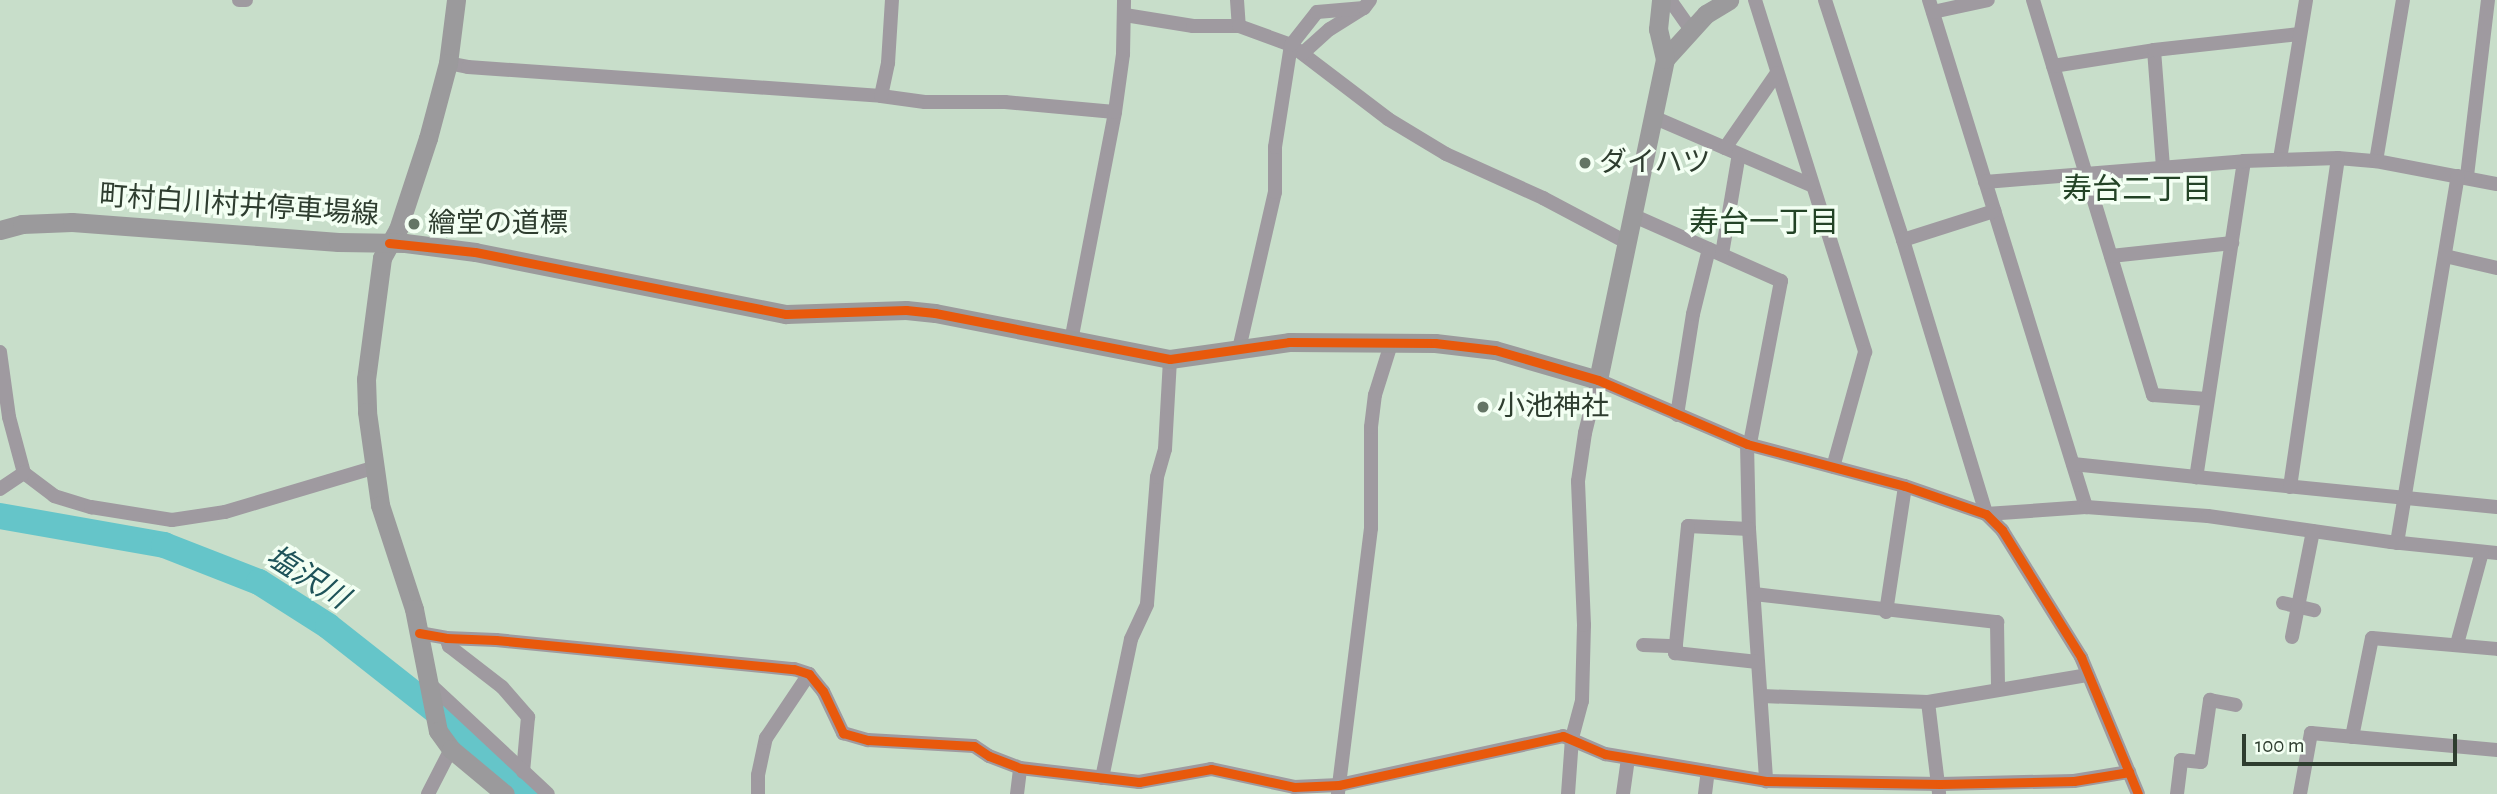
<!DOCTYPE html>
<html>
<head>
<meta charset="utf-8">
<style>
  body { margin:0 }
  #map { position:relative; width:2497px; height:794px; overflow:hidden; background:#c8deca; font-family:"Alegreya Sans","Noto Sans JP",sans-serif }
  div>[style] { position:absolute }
  .river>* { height:26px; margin:-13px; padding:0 13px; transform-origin:13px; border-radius:13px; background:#65c5c9 }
  .street>* { height:14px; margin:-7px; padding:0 7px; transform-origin:7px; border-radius:7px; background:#9f9aa0 }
  .secondary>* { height:19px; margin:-9.5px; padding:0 9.5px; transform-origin:9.5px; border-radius:9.5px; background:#9b9a9c }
  .cycleway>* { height:9px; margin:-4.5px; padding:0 4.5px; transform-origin:4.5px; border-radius:4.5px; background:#e8590c }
  .dots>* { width:19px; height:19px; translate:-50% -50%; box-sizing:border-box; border:4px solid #f3fff3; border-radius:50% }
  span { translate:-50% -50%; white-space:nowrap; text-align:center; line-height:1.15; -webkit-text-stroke:7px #f3fff3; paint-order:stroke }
  .poi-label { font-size:28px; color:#2e3d2f }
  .left { translate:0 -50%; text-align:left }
  .street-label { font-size:28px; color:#2e3d2f }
  .neighbourhood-label { font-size:30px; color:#234326 }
  .water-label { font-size:30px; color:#1e5359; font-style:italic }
  .scale { position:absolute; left:2242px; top:734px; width:215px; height:32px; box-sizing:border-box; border:4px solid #2e3d2f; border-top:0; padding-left:9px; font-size:21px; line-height:24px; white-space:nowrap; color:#2e3d2f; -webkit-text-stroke:5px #f3fff3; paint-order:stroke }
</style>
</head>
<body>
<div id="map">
  <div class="river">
    <i style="left:0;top:516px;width:167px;rotate:10deg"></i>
    <i style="left:164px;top:545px;width:102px;rotate:21.3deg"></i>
    <i style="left:259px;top:582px;width:82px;rotate:32.5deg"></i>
    <i style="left:328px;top:626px;width:155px;rotate:38.2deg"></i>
    <i style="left:450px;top:722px;width:109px;rotate:41.3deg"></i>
  </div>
  <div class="street">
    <i style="left:239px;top:0;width:7px"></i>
    <i style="left:1237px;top:0;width:26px;rotate:86deg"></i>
    <i style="left:1670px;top:0;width:37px;rotate:55deg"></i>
    <i style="left:1755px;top:0;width:369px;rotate:72.6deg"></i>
    <i style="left:1865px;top:352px;width:119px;rotate:105.5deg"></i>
    <i style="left:1825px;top:0;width:252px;rotate:72deg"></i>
    <i style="left:1903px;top:240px;width:286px;rotate:73.1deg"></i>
    <i style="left:1929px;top:0;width:531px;rotate:72.79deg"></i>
    <i style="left:2033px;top:0;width:413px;rotate:73.1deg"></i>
    <i style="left:2153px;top:395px;width:54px;rotate:4.2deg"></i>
    <i style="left:1933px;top:12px;width:56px;rotate:-12.3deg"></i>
    <i style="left:1125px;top:15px;width:69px;rotate:9.2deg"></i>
    <i style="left:1193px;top:26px;width:46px"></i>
    <i style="left:1239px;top:26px;width:55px;rotate:20.1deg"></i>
    <i style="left:1291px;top:45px;width:122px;rotate:37.3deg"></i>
    <i style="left:1388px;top:119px;width:68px;rotate:31.1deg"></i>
    <i style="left:1446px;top:154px;width:107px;rotate:24.4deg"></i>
    <i style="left:1543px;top:198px;width:94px;rotate:27.9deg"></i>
    <i style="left:2154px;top:50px;width:117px;rotate:85.6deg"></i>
    <i style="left:1303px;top:53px;width:36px;rotate:-42deg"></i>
    <i style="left:1330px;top:29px;width:39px;rotate:-32deg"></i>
    <i style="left:448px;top:63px;width:20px;rotate:11deg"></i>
    <i style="left:468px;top:67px;width:414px;rotate:4deg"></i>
    <i style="left:881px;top:96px;width:44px;rotate:7.8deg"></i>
    <i style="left:925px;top:102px;width:80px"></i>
    <i style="left:1005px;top:102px;width:110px;rotate:5.2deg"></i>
    <i style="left:2053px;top:66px;width:102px;rotate:-9deg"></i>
    <i style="left:2154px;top:50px;width:146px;rotate:-6.3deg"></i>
    <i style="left:881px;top:96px;width:34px;rotate:-78deg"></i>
    <i style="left:888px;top:63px;width:63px;rotate:-86.4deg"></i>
    <i style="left:1653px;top:117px;width:172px;rotate:23.3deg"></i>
    <i style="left:1725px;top:148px;width:91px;rotate:-55.3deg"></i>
    <i style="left:2280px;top:159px;width:161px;rotate:-80.7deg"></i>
    <i style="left:2244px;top:161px;width:320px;rotate:98.6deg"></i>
    <i style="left:2196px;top:477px;width:302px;rotate:5.7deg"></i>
    <i style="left:2376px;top:161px;width:163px;rotate:-80.5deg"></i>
    <i style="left:2467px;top:176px;width:177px;rotate:-83.2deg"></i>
    <i style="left:1985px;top:182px;width:260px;rotate:-4.6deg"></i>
    <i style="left:2244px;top:161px;width:94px;rotate:-1.8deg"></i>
    <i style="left:2338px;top:158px;width:38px;rotate:5deg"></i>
    <i style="left:2376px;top:161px;width:123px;rotate:10.8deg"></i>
    <i style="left:1632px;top:215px;width:163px;rotate:23.9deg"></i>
    <i style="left:1781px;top:281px;width:166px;rotate:100.8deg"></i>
    <i style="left:1903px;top:240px;width:96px;rotate:-17.7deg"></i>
    <i style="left:1722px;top:254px;width:101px;rotate:-80.4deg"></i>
    <i style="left:2111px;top:256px;width:122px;rotate:-6.1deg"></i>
    <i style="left:2445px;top:256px;width:53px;rotate:13deg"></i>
    <i style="left:1071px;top:341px;width:233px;rotate:-79.1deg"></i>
    <i style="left:1115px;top:112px;width:59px;rotate:-82.1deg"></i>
    <i style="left:1123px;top:54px;width:54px;rotate:-88.9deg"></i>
    <i style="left:1239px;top:349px;width:161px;rotate:-77.1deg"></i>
    <i style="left:1275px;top:192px;width:45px;rotate:-90deg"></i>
    <i style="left:1275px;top:147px;width:103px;rotate:-81.1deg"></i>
    <i style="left:1291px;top:45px;width:42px;rotate:-51.8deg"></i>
    <i style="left:1317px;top:12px;width:47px;rotate:-4.9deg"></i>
    <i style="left:1364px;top:8px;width:10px;rotate:-53deg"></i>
    <i style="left:0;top:352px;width:66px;rotate:82.1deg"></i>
    <i style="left:9px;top:417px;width:58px;rotate:75deg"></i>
    <i style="left:24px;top:473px;width:38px;rotate:37deg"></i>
    <i style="left:54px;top:496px;width:39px;rotate:17deg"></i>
    <i style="left:91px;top:507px;width:82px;rotate:9.1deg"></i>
    <i style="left:172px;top:520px;width:54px;rotate:-8.6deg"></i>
    <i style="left:225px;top:512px;width:154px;rotate:-16.6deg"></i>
    <i style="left:1677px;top:415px;width:102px;rotate:-81deg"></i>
    <i style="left:1693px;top:314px;width:67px;rotate:-76.2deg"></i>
    <i style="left:1747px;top:444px;width:85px;rotate:88.7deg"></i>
    <i style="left:1749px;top:529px;width:253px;rotate:86.1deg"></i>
    <i style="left:2073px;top:464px;width:124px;rotate:6deg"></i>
    <i style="left:2290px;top:487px;width:332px;rotate:-81.7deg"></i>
    <i style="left:0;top:489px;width:29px;rotate:-34deg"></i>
    <i style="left:1986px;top:514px;width:100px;rotate:-4deg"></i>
    <i style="left:2086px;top:507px;width:122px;rotate:4.2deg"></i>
    <i style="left:2208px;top:516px;width:185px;rotate:8.1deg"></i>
    <i style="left:2391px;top:542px;width:107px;rotate:5.9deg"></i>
    <i style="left:1749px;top:529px;width:61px;rotate:-177.2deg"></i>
    <i style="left:1688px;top:526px;width:128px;rotate:95.8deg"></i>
    <i style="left:1675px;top:653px;width:83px;rotate:6.2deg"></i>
    <i style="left:2397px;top:543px;width:372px;rotate:-80.6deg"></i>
    <i style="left:1754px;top:594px;width:245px;rotate:6.6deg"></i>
    <i style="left:1997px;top:622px;width:67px;rotate:89.1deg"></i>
    <i style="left:2283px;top:603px;width:32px;rotate:13deg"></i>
    <i style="left:1886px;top:612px;width:127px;rotate:-81.4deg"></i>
    <i style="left:419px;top:633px;width:27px;rotate:10deg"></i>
    <i style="left:446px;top:638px;width:50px;rotate:2.3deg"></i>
    <i style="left:496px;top:640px;width:299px;rotate:5.6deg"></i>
    <i style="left:794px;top:669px;width:16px;rotate:18deg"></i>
    <i style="left:809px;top:674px;width:22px;rotate:51deg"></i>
    <i style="left:823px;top:691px;width:47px;rotate:64.5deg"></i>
    <i style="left:843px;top:733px;width:26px;rotate:16deg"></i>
    <i style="left:868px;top:740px;width:106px;rotate:3.2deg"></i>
    <i style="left:974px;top:746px;width:18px;rotate:34deg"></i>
    <i style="left:989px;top:756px;width:33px;rotate:21deg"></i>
    <i style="left:1020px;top:768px;width:120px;rotate:6.7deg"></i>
    <i style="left:1139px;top:782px;width:73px;rotate:-10.2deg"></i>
    <i style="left:1211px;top:769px;width:85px;rotate:12.2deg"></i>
    <i style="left:1294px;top:787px;width:45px;rotate:-2.5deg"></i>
    <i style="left:1339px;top:785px;width:229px;rotate:-12.3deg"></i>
    <i style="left:1563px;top:736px;width:46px;rotate:23.2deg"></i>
    <i style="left:1605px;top:754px;width:163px;rotate:9.5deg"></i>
    <i style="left:1766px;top:781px;width:174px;rotate:1deg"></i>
    <i style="left:1940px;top:784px;width:134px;rotate:-1.3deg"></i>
    <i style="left:2074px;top:781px;width:56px;rotate:-9.3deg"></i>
    <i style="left:2292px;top:637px;width:108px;rotate:-78.8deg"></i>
    <i style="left:446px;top:638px;width:9px;rotate:69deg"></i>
    <i style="left:449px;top:646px;width:67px;rotate:37.7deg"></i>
    <i style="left:502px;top:687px;width:40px;rotate:49deg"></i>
    <i style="left:528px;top:717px;width:55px;rotate:95.2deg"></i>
    <i style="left:2457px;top:644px;width:95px;rotate:-74.8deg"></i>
    <i style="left:1643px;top:645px;width:33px;rotate:2deg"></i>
    <i style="left:430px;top:684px;width:161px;rotate:43deg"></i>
    <i style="left:1762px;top:696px;width:166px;rotate:2.1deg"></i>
    <i style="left:1928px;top:702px;width:161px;rotate:-9.6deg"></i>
    <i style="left:1928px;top:702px;width:92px;rotate:83.1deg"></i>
    <i style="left:2352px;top:737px;width:101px;rotate:-78.6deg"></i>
    <i style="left:2372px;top:638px;width:125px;rotate:5deg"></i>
    <i style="left:1102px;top:778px;width:142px;rotate:-78.2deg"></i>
    <i style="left:1131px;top:639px;width:38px;rotate:-65deg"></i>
    <i style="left:1147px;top:604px;width:127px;rotate:-85.5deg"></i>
    <i style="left:1157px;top:477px;width:29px;rotate:-74deg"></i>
    <i style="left:1165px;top:449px;width:90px;rotate:-86.8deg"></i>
    <i style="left:1338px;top:793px;width:267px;rotate:-82.9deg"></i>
    <i style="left:1371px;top:528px;width:101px;rotate:-90deg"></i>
    <i style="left:1371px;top:427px;width:32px;rotate:-83deg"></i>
    <i style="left:1375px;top:395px;width:53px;rotate:-72.6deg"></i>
    <i style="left:428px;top:794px;width:51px;rotate:-62.9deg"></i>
    <i style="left:758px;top:794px;width:19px;rotate:-90deg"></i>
    <i style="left:758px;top:775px;width:38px;rotate:-78deg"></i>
    <i style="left:766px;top:738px;width:77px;rotate:-56.1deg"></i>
    <i style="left:1017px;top:794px;width:26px;rotate:-83deg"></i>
    <i style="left:1568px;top:794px;width:56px;rotate:-85.9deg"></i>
    <i style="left:1572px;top:738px;width:38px;rotate:-75deg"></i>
    <i style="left:1582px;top:701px;width:76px;rotate:-88.5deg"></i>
    <i style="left:1584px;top:625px;width:144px;rotate:-92.4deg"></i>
    <i style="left:1578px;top:481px;width:49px;rotate:-81.7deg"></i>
    <i style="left:1585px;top:433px;width:55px;rotate:-76.2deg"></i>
    <i style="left:1598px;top:380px;width:162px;rotate:23.2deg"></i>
    <i style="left:1747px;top:444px;width:163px;rotate:14.9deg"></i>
    <i style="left:1905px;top:486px;width:86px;rotate:19.1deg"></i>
    <i style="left:1986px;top:514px;width:23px;rotate:45deg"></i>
    <i style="left:2002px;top:530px;width:150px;rotate:58.1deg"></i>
    <i style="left:2081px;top:657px;width:148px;rotate:67.4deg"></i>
    <i style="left:1623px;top:794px;width:36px;rotate:-82deg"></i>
    <i style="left:1705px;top:794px;width:23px;rotate:-83deg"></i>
    <i style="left:2177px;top:794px;width:34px;rotate:-83deg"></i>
    <i style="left:2181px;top:760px;width:20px;rotate:6deg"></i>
    <i style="left:2201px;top:762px;width:63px;rotate:-81.7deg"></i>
    <i style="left:2210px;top:700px;width:26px;rotate:11deg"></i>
    <i style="left:2300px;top:794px;width:62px;rotate:-79.8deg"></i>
    <i style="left:2311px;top:733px;width:187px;rotate:5.2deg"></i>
  </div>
  <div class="secondary">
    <i style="left:456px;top:0;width:64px;rotate:97.2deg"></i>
    <i style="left:448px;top:63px;width:78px;rotate:104.9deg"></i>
    <i style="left:428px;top:138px;width:96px;rotate:108.2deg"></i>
    <i style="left:398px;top:229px;width:33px;rotate:119deg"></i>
    <i style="left:382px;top:258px;width:122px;rotate:97.5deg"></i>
    <i style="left:366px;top:379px;width:33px;rotate:88deg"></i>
    <i style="left:367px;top:412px;width:94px;rotate:82deg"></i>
    <i style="left:380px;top:505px;width:109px;rotate:71.9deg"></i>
    <i style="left:414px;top:609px;width:124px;rotate:78.9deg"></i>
    <i style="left:438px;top:731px;width:22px;rotate:54deg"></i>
    <i style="left:451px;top:749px;width:70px;rotate:39.8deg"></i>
    <i style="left:1665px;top:59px;width:61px;rotate:-47.7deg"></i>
    <i style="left:1706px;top:14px;width:27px;rotate:-31deg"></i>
    <i style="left:0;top:230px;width:23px;rotate:-15deg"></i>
    <i style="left:22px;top:224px;width:50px;rotate:-2.3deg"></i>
    <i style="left:72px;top:222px;width:267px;rotate:4.3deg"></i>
    <i style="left:338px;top:242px;width:67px;rotate:0.9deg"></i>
    <i style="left:405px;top:243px;width:71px;rotate:7.3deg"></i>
    <i style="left:475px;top:252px;width:317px;rotate:11.3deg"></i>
    <i style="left:786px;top:314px;width:120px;rotate:-1.9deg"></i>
    <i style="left:906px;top:310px;width:29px;rotate:6deg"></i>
    <i style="left:935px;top:313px;width:239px;rotate:11.1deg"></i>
    <i style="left:1170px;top:359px;width:120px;rotate:-8.1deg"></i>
    <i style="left:1289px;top:342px;width:146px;rotate:0.4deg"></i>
    <i style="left:1435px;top:343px;width:60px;rotate:6.7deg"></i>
    <i style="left:1495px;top:350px;width:107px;rotate:16.2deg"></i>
    <i style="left:1598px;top:380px;width:328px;rotate:-78.2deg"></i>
    <i style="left:1665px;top:59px;width:31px;rotate:-103deg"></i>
    <i style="left:1658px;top:29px;width:29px;rotate:-84deg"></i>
  </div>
  <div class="cycleway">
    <i style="left:389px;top:243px;width:86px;rotate:6deg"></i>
    <i style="left:475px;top:252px;width:317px;rotate:11.3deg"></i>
    <i style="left:786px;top:314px;width:120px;rotate:-1.9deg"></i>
    <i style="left:906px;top:310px;width:29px;rotate:6deg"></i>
    <i style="left:935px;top:313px;width:239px;rotate:11.1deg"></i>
    <i style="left:1170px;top:359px;width:120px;rotate:-8.1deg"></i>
    <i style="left:1289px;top:342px;width:146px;rotate:0.4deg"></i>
    <i style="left:1435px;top:343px;width:60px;rotate:6.7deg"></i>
    <i style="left:1495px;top:350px;width:107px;rotate:16.2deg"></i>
    <i style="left:1598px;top:380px;width:162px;rotate:23.2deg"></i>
    <i style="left:1747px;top:444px;width:163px;rotate:14.9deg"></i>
    <i style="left:1905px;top:486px;width:86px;rotate:19.1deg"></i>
    <i style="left:1986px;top:514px;width:23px;rotate:45deg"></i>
    <i style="left:2002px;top:530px;width:150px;rotate:58.1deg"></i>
    <i style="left:2081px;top:657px;width:148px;rotate:67.4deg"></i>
    <i style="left:419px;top:633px;width:27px;rotate:10deg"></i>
    <i style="left:446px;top:638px;width:50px;rotate:2.3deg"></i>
    <i style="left:496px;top:640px;width:299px;rotate:5.6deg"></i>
    <i style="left:794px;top:669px;width:16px;rotate:18deg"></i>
    <i style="left:809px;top:674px;width:22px;rotate:51deg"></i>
    <i style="left:823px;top:691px;width:47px;rotate:64.5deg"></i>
    <i style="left:843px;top:733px;width:26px;rotate:16deg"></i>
    <i style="left:868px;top:740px;width:106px;rotate:3.2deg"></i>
    <i style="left:974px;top:746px;width:18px;rotate:34deg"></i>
    <i style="left:989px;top:756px;width:33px;rotate:21deg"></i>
    <i style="left:1020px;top:768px;width:120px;rotate:6.7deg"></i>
    <i style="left:1139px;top:782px;width:73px;rotate:-10.2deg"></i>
    <i style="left:1211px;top:769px;width:85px;rotate:12.2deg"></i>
    <i style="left:1294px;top:787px;width:45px;rotate:-2.5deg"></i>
    <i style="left:1339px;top:785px;width:229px;rotate:-12.3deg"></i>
    <i style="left:1563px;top:736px;width:46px;rotate:23.2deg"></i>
    <i style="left:1605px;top:754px;width:163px;rotate:9.5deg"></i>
    <i style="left:1766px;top:781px;width:174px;rotate:1deg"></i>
    <i style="left:1940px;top:784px;width:134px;rotate:-1.3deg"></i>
    <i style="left:2074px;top:781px;width:56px;rotate:-9.3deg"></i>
  </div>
  <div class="dots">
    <i style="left:1585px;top:163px;background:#647565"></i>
    <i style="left:414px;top:224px;background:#647565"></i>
    <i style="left:1483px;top:407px;background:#647565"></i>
  </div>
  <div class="poi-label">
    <span class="left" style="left:1599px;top:163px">ダイハツ</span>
    <span class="left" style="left:428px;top:224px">繪堂の道標</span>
    <span class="left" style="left:1497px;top:407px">小池神社</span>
  </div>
  <div class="street-label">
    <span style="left:239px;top:206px;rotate:4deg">町村白川村井停車場線</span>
  </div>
  <div class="neighbourhood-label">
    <span style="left:2137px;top:190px">寿台二丁目</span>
    <span style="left:1764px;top:223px">寿台一丁目</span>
  </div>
  <div class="water-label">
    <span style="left:307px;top:578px;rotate:32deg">塩沢川</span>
  </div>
  <div class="scale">100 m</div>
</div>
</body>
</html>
